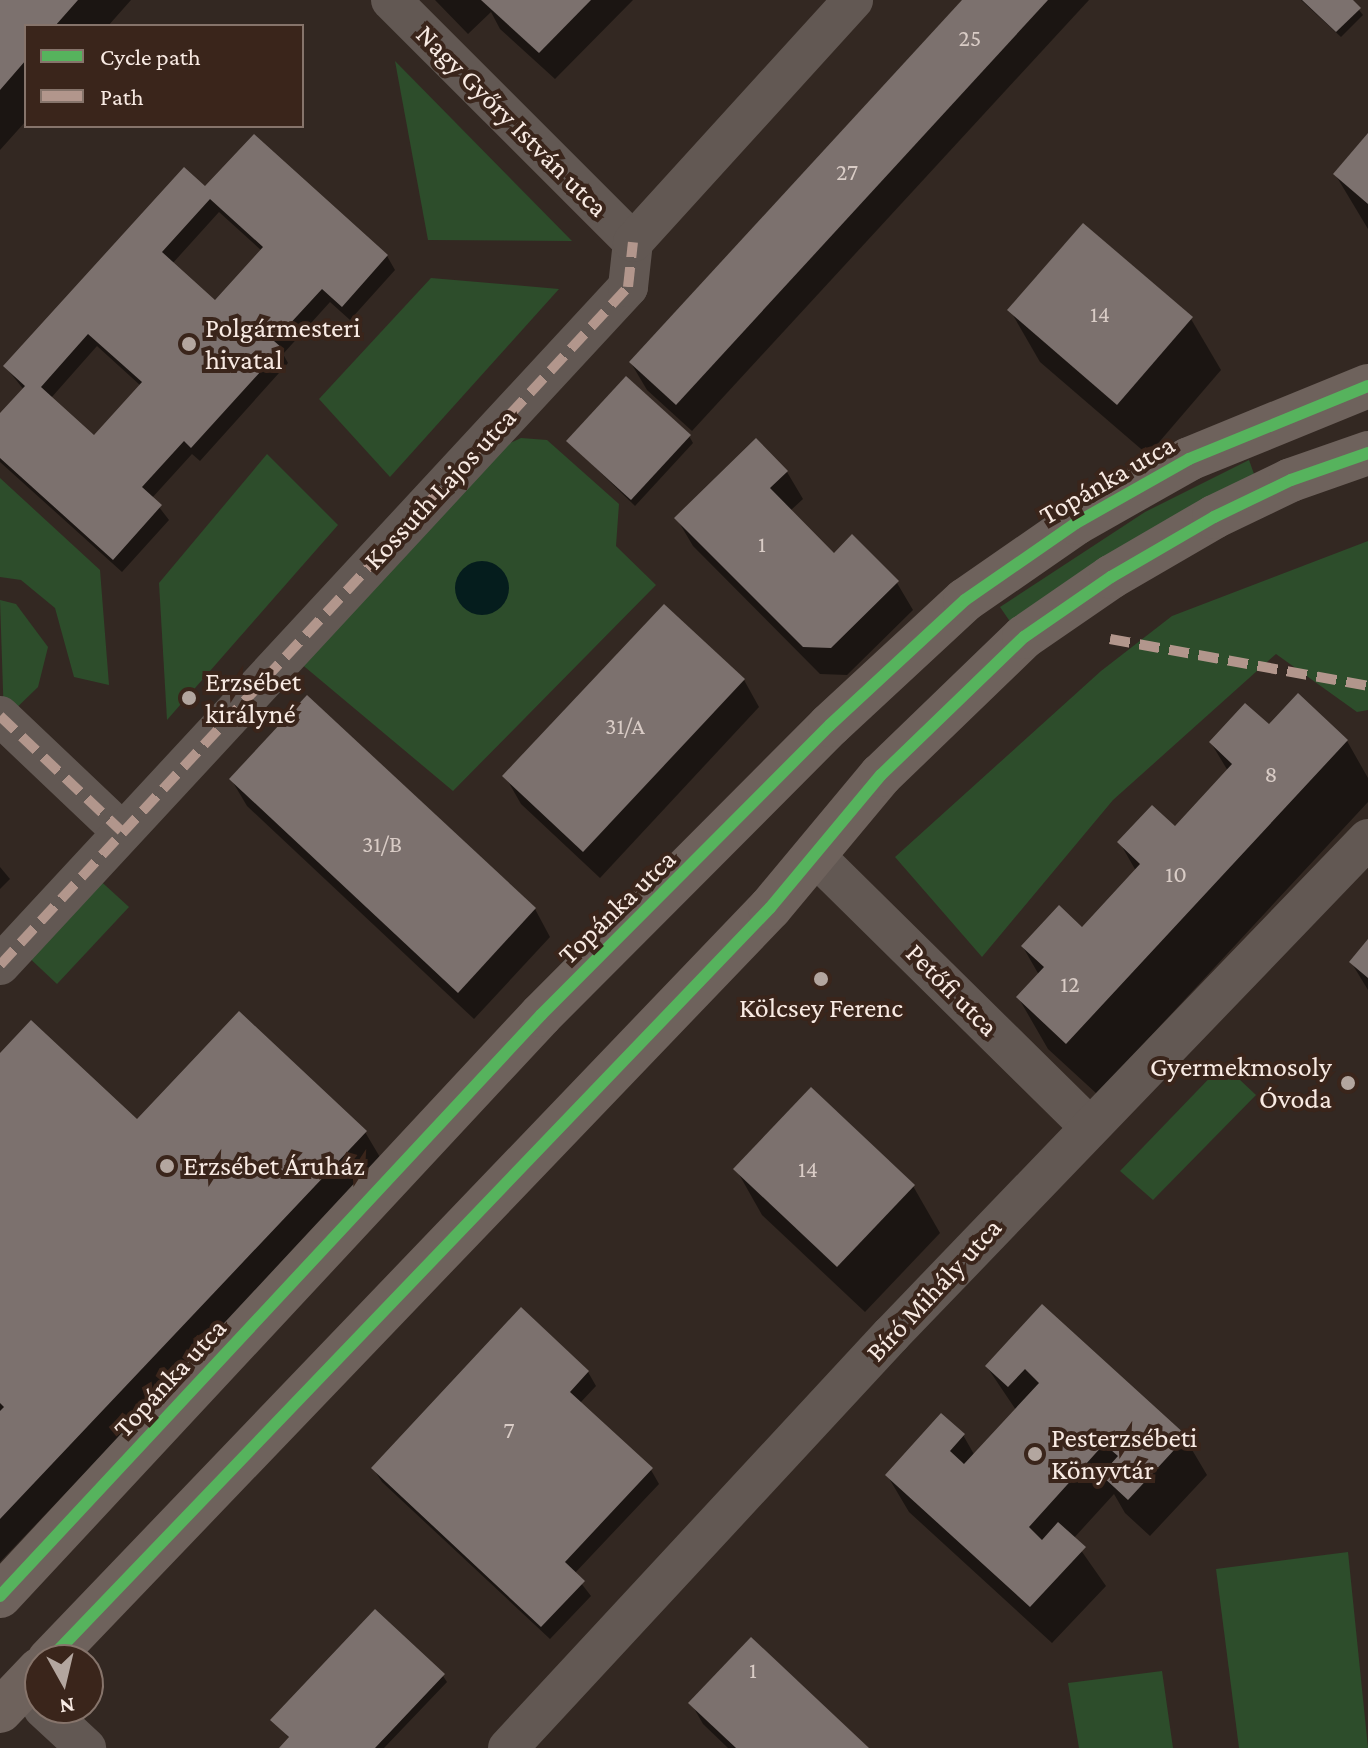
<!DOCTYPE html>
<html>
<head>
<meta charset="utf-8">
<style>
  body { margin:0 }
  #map { position:relative; width:1368px; height:1748px; overflow:hidden; background:#332822; font-family:"Crimson Pro",serif }
  div>[style] { position:absolute }
  .green>* { inset:0; background:#2d4d2b }
  .water>* { inset:0; background:#051d1d }
  .round { border-radius:50% }
  .shadow>* { inset:0; background:#0007 }
  .building>* { inset:0; background:#7c716e }
  .street>* { height:40px; margin:-20px; padding:0 20px; transform-origin:20px; border-radius:20px; background:#625853 }
  .secondary>* { height:44px; margin:-22px; padding:0 22px; transform-origin:22px; border-radius:22px; background:#6e625c }
  .quiet>* { height:10px; margin-top:-5px; transform-origin:0; background:repeating-linear-gradient(90deg,#b2968c 0 20px,transparent 0 30px) }
  .cycleway>* { height:12px; margin:-6px; padding:0 6px; transform-origin:6px; border-radius:6px; background:#56b35d }
  .dots>* { width:22px; height:22px; translate:-50% -50%; box-sizing:border-box; border:4px solid #3a251b; border-radius:50% }
  span { translate:-50% -50%; white-space:nowrap; text-align:center; line-height:1.15; -webkit-text-stroke:8px #3a251b; paint-order:stroke }
  .number-label { font-size:24px; color:#d9ccc6 }
  .number-label span { -webkit-text-stroke-width:0 }
  .street-label { font-size:28px; color:#f8eae3 }
  .poi-label { font-size:28px; color:#f8eae3 }
  .left { translate:0 -50%; text-align:left }
  .right { translate:-100% -50%; text-align:right }
  .legend { position:absolute; left:24px; top:24px; width:280px; height:104px; box-sizing:border-box; background:#3a251b; border:2px solid #86746b; margin:0; padding:10px 14px; list-style:none; font-size:24px; color:#f8eae3 }
  .legend li { display:flex; align-items:center; gap:16px; height:40px }
  .legend b { width:40px; border:2px solid #86746b }
  .north { position:absolute; left:24px; top:1644px; width:80px; height:80px; box-sizing:border-box; background:#3a251b; border:2px solid #86746b; border-radius:50%; rotate:172deg; font-size:22px; font-weight:700; line-height:32px; text-align:center; color:#f8eae3 }
  .north::after { content:''; display:block; margin:auto; width:28px; height:36px; background:#b3a69f; clip-path:polygon(50% 0,100% 100%,50% 72%,0 100%) }
</style>
</head>
<body>
<div id="map">
  <div class="green">
    <i style="clip-path:polygon(395px 61px,572px 241px,428px 240px)"></i>
    <i style="clip-path:polygon(431px 278px,559px 289px,390px 477px,319px 399px)"></i>
    <i style="clip-path:polygon(521px 438px,547px 440px,619px 504px,616px 546px,656px 585px,453px 791px,293px 657px,495px 450px)"></i>
    <i style="clip-path:polygon(267px 454px,338px 525px,167px 720px,159px 583px)"></i>
    <i style="clip-path:polygon(1249px 460px,1254px 474px,1011px 623px,1000px 607px,1145px 512px)"></i>
    <i style="clip-path:polygon(0 478px,100px 570px,109px 685px,74px 677px,55px 608px,21px 580px,0 577px)"></i>
    <i style="clip-path:polygon(1368px 541px,1368px 710px,1357px 712px,1276px 654px,1113px 800px,982px 957px,895px 857px,1101px 671px,1172px 616px)"></i>
    <i style="clip-path:polygon(0 600px,16px 604px,48px 647px,38px 687px,4px 720px)"></i>
    <i style="clip-path:polygon(94px 875px,129px 907px,57px 984px,23px 952px)"></i>
    <i style="clip-path:polygon(1223px 1064px,1256px 1095px,1153px 1200px,1120px 1171px)"></i>
    <i style="clip-path:polygon(1348px 1552px,1368px 1748px,1239px 1748px,1216px 1569px)"></i>
    <i style="clip-path:polygon(1162px 1671px,1173px 1748px,1079px 1748px,1068px 1683px)"></i>
  </div>
  <div class="water">
    <i class="round" style="left:455px;top:561px;width:54px;height:54px"></i>
  </div>
  <div class="shadow">
    <i style="clip-path:polygon(0 0,131px 0,108px 26px,26px 26px,26px 121px,0 150px)"></i>
    <i style="clip-path:polygon(435px 0,633px 0,555px 79px,500px 29px,491px 12px,468px 34px)"></i>
    <i style="clip-path:polygon(964px 0,1089px 0,692px 431px,647px 390px,631px 363px)"></i>
    <i style="clip-path:polygon(1301px 0,1351px 0,1363px 15px,1341px 37px)"></i>
    <i style="clip-path:polygon(1368px 136px,1368px 229px,1335px 174px)"></i>
    <i style="clip-path:polygon(evenodd,254px 137px,387px 256px,395px 270px,350px 320px,330px 302px,283px 354px,288px 363px,200px 461px,192px 454px,152px 498px,169px 520px,122px 572px,0 462px,0 416px,24px 390px,5px 366px,205px 189px,254px 137px,219px 212px,262px 251px,215px 303px,172px 264px,219px 212px,254px 137px,97px 346px,141px 386px,94px 438px,51px 398px,97px 346px)"></i>
    <i style="clip-path:polygon(1010px 310px,1191px 319px,1221px 370px,1148px 455px,1040px 362px)"></i>
    <i style="clip-path:polygon(689px 436px,693px 443px,635px 506px,568px 441px)"></i>
    <i style="clip-path:polygon(787px 472px,803px 499px,790px 511px,834px 556px,897px 583px,913px 610px,847px 675px,820px 674px,693px 546px,677px 519px)"></i>
    <i style="clip-path:polygon(744px 680px,759px 707px,600px 878px,521px 804px,505px 776px)"></i>
    <i style="clip-path:polygon(1298px 696px,1347px 741px,1368px 778px,1368px 802px,1097px 1094px,1048px 1049px,1018px 997px,1039px 975px,1023px 947px,1082px 930px,1136px 871px,1120px 843px,1175px 829px,1228px 771px,1211px 743px,1269px 727px)"></i>
    <i style="clip-path:polygon(307px 697px,535px 909px,550px 937px,474px 1019px,247px 806px,231px 779px)"></i>
    <i style="clip-path:polygon(0 867px,10px 879px,0 889px)"></i>
    <i style="clip-path:polygon(1368px 942px,1368px 990px,1351px 962px)"></i>
    <i style="clip-path:polygon(0 1056px,137px 1122px,365px 1132px,387px 1169px,141px 1414px,0 1562px)"></i>
    <i style="clip-path:polygon(736px 1169px,913px 1186px,940px 1233px,865px 1312px,762px 1215px)"></i>
    <i style="clip-path:polygon(1042px 1307px,1185px 1438px,1207px 1475px,1150px 1536px,1125px 1513px,1114px 1494px,1073px 1539px,1106px 1586px,1052px 1643px,909px 1512px,887px 1475px,963px 1435px,975px 1456px,1016px 1410px,987px 1367px)"></i>
    <i style="clip-path:polygon(521px 1310px,588px 1372px,596px 1386px,580px 1403px,651px 1470px,659px 1484px,574px 1574px,591px 1596px,550px 1639px,382px 1482px,373px 1468px)"></i>
    <i style="clip-path:polygon(443px 1676px,447px 1682px,384px 1748px,282px 1748px,290px 1739px,273px 1720px)"></i>
    <i style="clip-path:polygon(691px 1703px,866px 1748px,728px 1748px,703px 1724px)"></i>
  </div>
  <div class="building">
    <i style="clip-path:polygon(0 0,78px 0,55px 26px,26px 26px,26px 60px,0 90px)"></i>
    <i style="clip-path:polygon(481px 0,591px 0,539px 53px)"></i>
    <i style="clip-path:polygon(962px 0,1048px 0,676px 405px,629px 362px)"></i>
    <i style="clip-path:polygon(1302px 0,1353px 0,1361px 8px,1336px 32px)"></i>
    <i style="clip-path:polygon(1368px 133px,1368px 204px,1333px 174px)"></i>
    <i style="clip-path:polygon(evenodd,254px 134px,388px 255px,342px 307px,322px 289px,274px 341px,282px 348px,191px 448px,184px 441px,142px 487px,162px 505px,113px 560px,0 458px,0 413px,25px 386px,3px 366px,184px 167px,205px 186px,254px 134px,210px 199px,263px 247px,215px 300px,162px 252px,210px 199px,254px 134px,88px 334px,142px 382px,94px 435px,41px 387px,88px 334px)"></i>
    <i style="clip-path:polygon(1083px 223px,1193px 317px,1117px 405px,1007px 310px)"></i>
    <i style="clip-path:polygon(626px 376px,691px 435px,631px 500px,566px 441px)"></i>
    <i style="clip-path:polygon(756px 438px,788px 471px,770px 488px,834px 553px,852px 534px,899px 581px,831px 648px,803px 647px,674px 518px)"></i>
    <i style="clip-path:polygon(664px 604px,745px 679px,583px 852px,502px 776px)"></i>
    <i style="clip-path:polygon(1298px 693px,1348px 740px,1066px 1044px,1016px 997px,1044px 967px,1021px 946px,1059px 905px,1082px 927px,1140px 864px,1117px 842px,1152px 805px,1175px 826px,1232px 764px,1209px 742px,1245px 703px,1269px 724px)"></i>
    <i style="clip-path:polygon(307px 695px,536px 908px,458px 993px,229px 779px)"></i>
    <i style="clip-path:polygon(1368px 939px,1368px 978px,1349px 962px)"></i>
    <i style="clip-path:polygon(239px 1011px,367px 1131px,0 1519px,0 1411px,4px 1407px,0 1403px,0 1053px,31px 1020px,137px 1119px)"></i>
    <i style="clip-path:polygon(811px 1087px,915px 1185px,837px 1267px,733px 1169px)"></i>
    <i style="clip-path:polygon(1042px 1304px,1187px 1436px,1128px 1500px,1101px 1475px,1118px 1456px,1104px 1444px,1029px 1527px,1042px 1540px,1058px 1522px,1086px 1547px,1030px 1607px,885px 1475px,941px 1413px,965px 1434px,950px 1451px,964px 1464px,1039px 1383px,1025px 1369px,1008px 1387px,985px 1366px)"></i>
    <i style="clip-path:polygon(521px 1307px,589px 1371px,570px 1392px,653px 1468px,565px 1562px,585px 1581px,541px 1627px,371px 1468px)"></i>
    <i style="clip-path:polygon(375px 1609px,445px 1674px,375px 1748px,279px 1748px,289px 1737px,270px 1720px)"></i>
    <i style="clip-path:polygon(751px 1637px,869px 1748px,736px 1748px,688px 1703px)"></i>
  </div>
  <div class="street">
    <i style="left:391px;top:0;width:342px;rotate:45deg"></i>
    <i style="left:0;top:716px;width:167px;rotate:43.5deg"></i>
    <i style="left:814px;top:855px;width:386px;rotate:44.6deg"></i>
    <i style="left:0;top:965px;width:924px;rotate:-47.19deg"></i>
    <i style="left:628px;top:287px;width:45px;rotate:-83.7deg"></i>
    <i style="left:633px;top:242px;width:327px;rotate:-47.7deg"></i>
    <i style="left:43px;top:1708px;width:59px;rotate:42.9deg"></i>
    <i style="left:508px;top:1748px;width:563px;rotate:-47.16deg"></i>
    <i style="left:891px;top:1335px;width:688px;rotate:-46.12deg"></i>
  </div>
  <div class="secondary">
    <i style="left:0;top:1596px;width:794px;rotate:-47.04deg"></i>
    <i style="left:541px;top:1015px;width:409px;rotate:-45.1deg"></i>
    <i style="left:830px;top:725px;width:184px;rotate:-42.8deg"></i>
    <i style="left:965px;top:600px;width:135px;rotate:-34.7deg"></i>
    <i style="left:1076px;top:523px;width:130px;rotate:-29.5deg"></i>
    <i style="left:1189px;top:459px;width:193px;rotate:-22.2deg"></i>
    <i style="left:49px;top:1660px;width:1042px;rotate:-46.21deg"></i>
    <i style="left:770px;top:908px;width:173px;rotate:-50.2deg"></i>
    <i style="left:881px;top:775px;width:199px;rotate:-44deg"></i>
    <i style="left:1024px;top:637px;width:106px;rotate:-34.6deg"></i>
    <i style="left:1111px;top:577px;width:119px;rotate:-30.2deg"></i>
    <i style="left:1214px;top:517px;width:85px;rotate:-25.7deg"></i>
    <i style="left:1291px;top:480px;width:82px;rotate:-19.3deg"></i>
    <i style="left:0;top:1711px;width:58px;rotate:-46.4deg"></i>
  </div>
  <div class="quiet">
    <i style="left:1110px;top:639px;width:262px;rotate:10.3deg"></i>
    <i style="left:0;top:716px;width:167px;rotate:43.5deg"></i>
    <i style="left:0;top:965px;width:924px;rotate:-47.19deg"></i>
    <i style="left:628px;top:287px;width:45px;rotate:-83.7deg"></i>
  </div>
  <div class="cycleway">
    <i style="left:0;top:1596px;width:794px;rotate:-47.04deg"></i>
    <i style="left:541px;top:1015px;width:409px;rotate:-45.1deg"></i>
    <i style="left:830px;top:725px;width:184px;rotate:-42.8deg"></i>
    <i style="left:965px;top:600px;width:135px;rotate:-34.7deg"></i>
    <i style="left:1076px;top:523px;width:130px;rotate:-29.5deg"></i>
    <i style="left:1189px;top:459px;width:193px;rotate:-22.2deg"></i>
    <i style="left:49px;top:1660px;width:1042px;rotate:-46.21deg"></i>
    <i style="left:770px;top:908px;width:173px;rotate:-50.2deg"></i>
    <i style="left:881px;top:775px;width:199px;rotate:-44deg"></i>
    <i style="left:1024px;top:637px;width:106px;rotate:-34.6deg"></i>
    <i style="left:1111px;top:577px;width:119px;rotate:-30.2deg"></i>
    <i style="left:1214px;top:517px;width:85px;rotate:-25.7deg"></i>
    <i style="left:1291px;top:480px;width:82px;rotate:-19.3deg"></i>
  </div>
  <div class="dots">
    <i style="left:189px;top:344px;background:#b3a69f"></i>
    <i style="left:189px;top:698px;background:#b3a69f"></i>
    <i style="left:821px;top:979px;background:#b3a69f"></i>
    <i style="left:1348px;top:1083px;background:#b3a69f"></i>
    <i style="left:167px;top:1166px;background:#b3a69f"></i>
    <i style="left:1035px;top:1454px;background:#b3a69f"></i>
  </div>
  <div class="number-label">
    <span style="left:970px;top:38px">25</span>
    <span style="left:847px;top:172px">27</span>
    <span style="left:1100px;top:314px">14</span>
    <span style="left:762px;top:544px">1</span>
    <span style="left:625px;top:726px">31/A</span>
    <span style="left:1271px;top:774px">8</span>
    <span style="left:382px;top:844px">31/B</span>
    <span style="left:1176px;top:874px">10</span>
    <span style="left:1070px;top:984px">12</span>
    <span style="left:808px;top:1169px">14</span>
    <span style="left:509px;top:1430px">7</span>
    <span style="left:753px;top:1670px">1</span>
  </div>
  <div class="street-label">
    <span style="left:512px;top:121px;rotate:45deg">Nagy Győry István utca</span>
    <span style="left:1107px;top:480px;rotate:-30deg">Topánka utca</span>
    <span style="left:440px;top:489px;rotate:-47deg">Kossuth Lajos utca</span>
    <span style="left:617px;top:907px;rotate:-44deg">Topánka utca</span>
    <span style="left:952px;top:990px;rotate:45deg">Petőfi utca</span>
    <span style="left:934px;top:1290px;rotate:-47deg">Bíró Mihály utca</span>
    <span style="left:170px;top:1378px;rotate:-47deg">Topánka utca</span>
  </div>
  <div class="poi-label">
    <span class="left" style="left:205px;top:344px">Polgármesteri<br>hivatal</span>
    <span class="left" style="left:205px;top:698px">Erzsébet<br>királyné</span>
    <span style="left:821px;top:1008px">Kölcsey Ferenc</span>
    <span class="right" style="left:1332px;top:1083px">Gyermekmosoly<br>Óvoda</span>
    <span class="left" style="left:183px;top:1166px">Erzsébet Áruház</span>
    <span class="left" style="left:1051px;top:1454px">Pesterzsébeti<br>Könyvtár</span>
  </div>
  <ul class="legend">
  <li><b style="height:10px;background:#56b35d"></b>Cycle path</li>
  <li><b style="height:10px;background:#b2968c"></b>Path</li>
  </ul>
  <div class="north">N</div>
</div>
</body>
</html>
